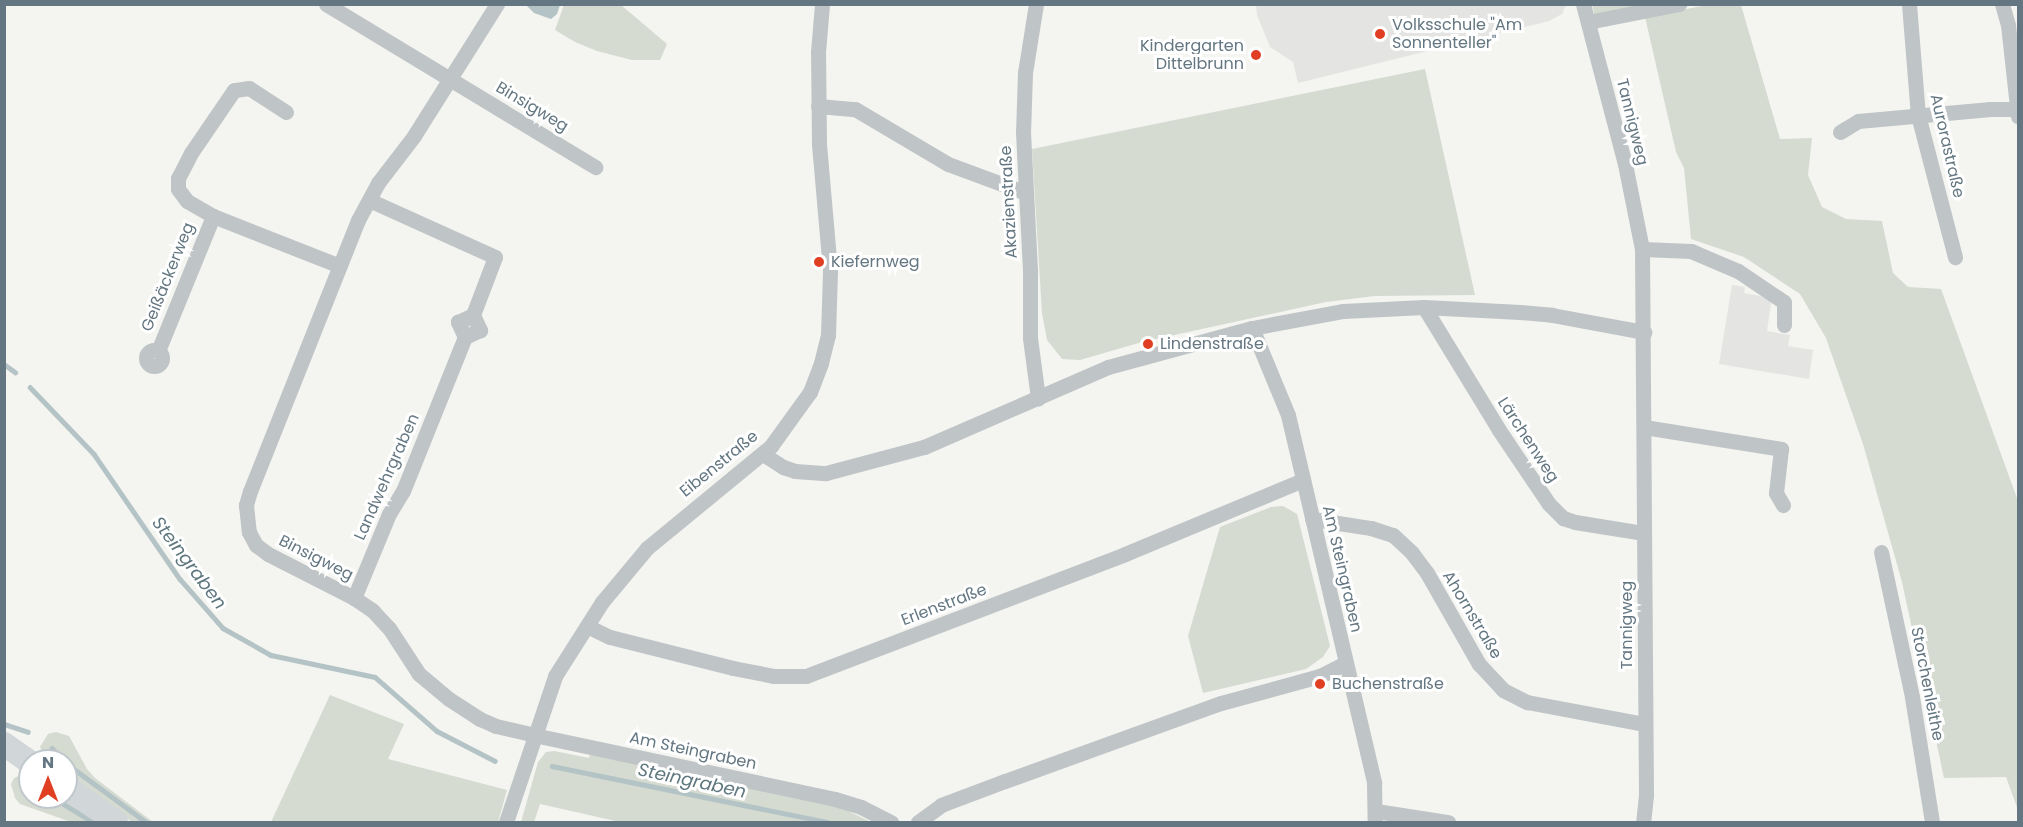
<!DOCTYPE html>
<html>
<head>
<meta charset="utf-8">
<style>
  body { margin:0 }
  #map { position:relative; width:2023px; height:827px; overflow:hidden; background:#f4f4f0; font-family:Poppins,sans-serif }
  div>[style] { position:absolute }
  .built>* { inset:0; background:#e4e5e3 }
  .green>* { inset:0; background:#d5dbd1 }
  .water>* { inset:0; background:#b4c3c5 }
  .stream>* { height:4.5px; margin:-2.25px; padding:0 2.25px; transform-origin:2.25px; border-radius:2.25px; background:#b4c3c5 }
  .street>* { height:15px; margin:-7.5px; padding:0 7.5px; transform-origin:7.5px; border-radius:7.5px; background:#bfc4c6 }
  .street>.ring { margin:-7.5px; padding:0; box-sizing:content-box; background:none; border:15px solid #bfc4c6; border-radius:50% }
  .primary>* { height:24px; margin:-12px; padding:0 12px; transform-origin:12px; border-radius:12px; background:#d1d6d9 }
  .dots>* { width:16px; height:16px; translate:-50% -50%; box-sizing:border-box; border:3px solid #fff; border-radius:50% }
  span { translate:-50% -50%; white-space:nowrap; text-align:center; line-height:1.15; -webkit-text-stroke:6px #fff; paint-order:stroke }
  .poi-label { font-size:16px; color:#637681 }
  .left { translate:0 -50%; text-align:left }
  .right { translate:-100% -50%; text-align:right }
  .street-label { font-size:16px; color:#637681 }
  .water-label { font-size:18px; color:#5f787f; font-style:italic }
  .frame { position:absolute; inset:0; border:6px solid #637681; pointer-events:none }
  .north { position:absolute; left:18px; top:749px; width:60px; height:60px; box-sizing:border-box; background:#fff; border:2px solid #c1c8cd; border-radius:50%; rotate:0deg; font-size:16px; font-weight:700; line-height:24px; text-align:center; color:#637681 }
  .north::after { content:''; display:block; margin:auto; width:21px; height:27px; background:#e13f23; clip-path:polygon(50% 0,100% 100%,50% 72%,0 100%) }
</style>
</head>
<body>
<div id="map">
  <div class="built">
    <i style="clip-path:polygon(1256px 5px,1256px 4px,1566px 5px,1562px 14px,1549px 21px,1298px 83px,1293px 62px,1270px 47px,1257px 15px)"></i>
    <i style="clip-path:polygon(1732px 285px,1745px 287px,1744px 293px,1772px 298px,1767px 331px,1790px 335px,1788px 346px,1813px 350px,1809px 379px,1719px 364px)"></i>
  </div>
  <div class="green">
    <i style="clip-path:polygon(1592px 4px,1661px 5px,1595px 17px)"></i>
    <i style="clip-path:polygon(564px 5px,621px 5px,667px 44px,660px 60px,632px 60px,597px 51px,575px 42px,555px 30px)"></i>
    <i style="clip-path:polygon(1707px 5px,1741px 5px,1780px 139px,1812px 138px,1808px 175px,1822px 207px,1846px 219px,1882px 221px,1893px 273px,1908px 287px,1941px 289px,2018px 501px,2018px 810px,2006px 777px,1944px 778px,1902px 582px,1863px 444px,1826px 338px,1800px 294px,1744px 257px,1691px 239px,1684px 168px,1676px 152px,1645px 17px)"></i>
    <i style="clip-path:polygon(1425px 69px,1475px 295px,1375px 296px,1326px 302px,1142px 342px,1080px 360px,1062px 359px,1047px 340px,1042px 313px,1032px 149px)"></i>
    <i style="clip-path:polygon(1283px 506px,1297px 514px,1330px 646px,1323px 657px,1306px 669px,1203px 693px,1188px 636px,1220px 527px,1271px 507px)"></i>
    <i style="clip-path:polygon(330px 695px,404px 724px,388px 759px,507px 790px,498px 822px,271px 822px)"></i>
    <i style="clip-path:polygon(56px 732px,69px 736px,87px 769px,95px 778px,153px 822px,132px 822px,66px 777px,66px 761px,46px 761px,40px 747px,48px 734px)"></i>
    <i style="clip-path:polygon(554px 751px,589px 758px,590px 754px,823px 803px,844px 809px,871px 822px,620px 822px,540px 804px,534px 822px,521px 822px,538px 762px,546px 752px)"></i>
    <i style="clip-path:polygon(21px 775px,30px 775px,30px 797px,66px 797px,103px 822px,71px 822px,20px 804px,15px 798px,11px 784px,14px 778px)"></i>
  </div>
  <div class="water">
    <i style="clip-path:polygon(526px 5px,560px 5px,557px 14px,551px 19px,534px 13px)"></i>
  </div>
  <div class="stream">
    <i style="left:4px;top:364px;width:14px;rotate:36deg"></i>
    <i style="left:30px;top:387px;width:93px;rotate:46.3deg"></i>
    <i style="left:94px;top:454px;width:152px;rotate:55.5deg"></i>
    <i style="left:180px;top:579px;width:65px;rotate:48.7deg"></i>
    <i style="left:223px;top:628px;width:55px;rotate:29.4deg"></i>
    <i style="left:271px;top:655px;width:106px;rotate:11.9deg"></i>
    <i style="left:375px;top:677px;width:82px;rotate:41.1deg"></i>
    <i style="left:437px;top:731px;width:65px;rotate:27.3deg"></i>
    <i style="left:4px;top:724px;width:25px;rotate:18deg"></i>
    <i style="left:52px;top:748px;width:18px;rotate:47deg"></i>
    <i style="left:66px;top:763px;width:99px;rotate:36.4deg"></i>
    <i style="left:552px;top:766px;width:281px;rotate:11.5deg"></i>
    <i style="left:22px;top:785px;width:9px;rotate:27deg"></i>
    <i style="left:52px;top:797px;width:48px;rotate:31.4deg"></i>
  </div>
  <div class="street">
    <i style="left:326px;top:4px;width:315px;rotate:31.2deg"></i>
    <i style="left:497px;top:4px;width:156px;rotate:122.2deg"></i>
    <i style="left:414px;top:136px;width:59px;rotate:127.5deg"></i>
    <i style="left:378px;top:183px;width:42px;rotate:118.4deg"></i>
    <i style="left:358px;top:220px;width:292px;rotate:111.7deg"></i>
    <i style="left:250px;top:491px;width:15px;rotate:106deg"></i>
    <i style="left:246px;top:505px;width:27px;rotate:84deg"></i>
    <i style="left:249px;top:532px;width:15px;rotate:62deg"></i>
    <i style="left:256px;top:545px;width:15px;rotate:37deg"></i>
    <i style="left:268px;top:554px;width:97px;rotate:27.1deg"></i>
    <i style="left:354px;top:598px;width:22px;rotate:34deg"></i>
    <i style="left:372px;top:610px;width:25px;rotate:47deg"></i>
    <i style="left:389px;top:628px;width:55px;rotate:56.9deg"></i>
    <i style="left:419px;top:674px;width:39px;rotate:40deg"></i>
    <i style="left:449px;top:699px;width:37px;rotate:33deg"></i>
    <i style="left:480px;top:719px;width:17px;rotate:24deg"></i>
    <i style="left:496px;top:726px;width:39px;rotate:13deg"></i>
    <i style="left:534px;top:735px;width:308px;rotate:12deg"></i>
    <i style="left:835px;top:799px;width:27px;rotate:17deg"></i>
    <i style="left:861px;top:807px;width:34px;rotate:27deg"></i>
    <i style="left:1036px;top:4px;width:70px;rotate:99.1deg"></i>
    <i style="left:1025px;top:73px;width:59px;rotate:91.9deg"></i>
    <i style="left:1023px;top:132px;width:140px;rotate:87.1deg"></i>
    <i style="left:1030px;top:272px;width:66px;rotate:90deg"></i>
    <i style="left:1030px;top:338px;width:61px;rotate:82.4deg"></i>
    <i style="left:1583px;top:4px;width:165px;rotate:75.3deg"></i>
    <i style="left:1625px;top:164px;width:87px;rotate:78.7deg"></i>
    <i style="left:1642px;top:249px;width:546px;rotate:89.58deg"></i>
    <i style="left:1646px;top:795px;width:27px;rotate:96deg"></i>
    <i style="left:1909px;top:4px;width:111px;rotate:85.4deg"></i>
    <i style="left:1918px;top:115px;width:147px;rotate:75.4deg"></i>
    <i style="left:2002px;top:4px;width:22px;rotate:74deg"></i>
    <i style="left:2008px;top:25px;width:92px;rotate:83.7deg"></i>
    <i style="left:1588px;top:22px;width:93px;rotate:-11.2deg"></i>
    <i style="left:818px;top:106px;width:37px;rotate:5deg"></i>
    <i style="left:855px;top:109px;width:108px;rotate:30.6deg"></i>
    <i style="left:948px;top:164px;width:83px;rotate:20.4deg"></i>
    <i style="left:286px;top:112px;width:44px;rotate:-147deg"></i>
    <i style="left:249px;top:88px;width:15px;rotate:172deg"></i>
    <i style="left:234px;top:90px;width:76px;rotate:124.3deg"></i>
    <i style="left:191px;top:153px;width:28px;rotate:117deg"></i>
    <i style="left:178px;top:178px;width:11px;rotate:90deg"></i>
    <i style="left:178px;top:189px;width:15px;rotate:53deg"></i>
    <i style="left:187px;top:201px;width:30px;rotate:30deg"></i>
    <i style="left:213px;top:216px;width:136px;rotate:21.5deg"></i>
    <i style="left:1840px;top:132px;width:21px;rotate:-31deg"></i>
    <i style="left:1858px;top:121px;width:133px;rotate:-5.2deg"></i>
    <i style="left:1990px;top:109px;width:27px"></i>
    <i style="left:369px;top:200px;width:138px;rotate:24.3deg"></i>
    <i style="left:495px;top:257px;width:62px;rotate:110.8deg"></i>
    <i style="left:1642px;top:249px;width:49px;rotate:2.3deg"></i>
    <i style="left:1691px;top:251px;width:51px;rotate:23.1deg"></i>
    <i style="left:1738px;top:271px;width:55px;rotate:34deg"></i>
    <i style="left:1784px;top:302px;width:23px;rotate:90deg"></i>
    <i style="left:1424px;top:307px;width:144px;rotate:58.6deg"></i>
    <i style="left:1499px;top:430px;width:89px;rotate:56deg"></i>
    <i style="left:1549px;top:504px;width:20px;rotate:45deg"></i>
    <i style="left:1563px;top:518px;width:13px;rotate:18deg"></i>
    <i style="left:1575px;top:522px;width:70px;rotate:9.1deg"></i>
    <i style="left:473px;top:315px;width:17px;rotate:65deg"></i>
    <i style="left:480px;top:330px;width:17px;rotate:155deg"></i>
    <i style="left:465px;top:337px;width:17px;rotate:-115deg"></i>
    <i style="left:458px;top:322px;width:17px;rotate:-25deg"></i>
    <i style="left:1252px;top:328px;width:94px;rotate:67.5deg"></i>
    <i style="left:1288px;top:415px;width:378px;rotate:76.8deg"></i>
    <i style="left:1374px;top:783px;width:39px;rotate:89deg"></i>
    <i class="ring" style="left:146px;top:350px;width:1px;height:1px"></i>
    <i style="left:158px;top:351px;width:146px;rotate:-67.8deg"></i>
    <i style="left:1644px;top:427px;width:139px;rotate:9.1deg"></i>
    <i style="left:1781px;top:449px;width:44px;rotate:96.5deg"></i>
    <i style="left:1776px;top:493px;width:14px;rotate:60deg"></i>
    <i style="left:763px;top:454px;width:24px;rotate:33deg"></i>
    <i style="left:783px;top:467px;width:13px;rotate:18deg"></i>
    <i style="left:795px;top:471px;width:31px;rotate:4deg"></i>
    <i style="left:826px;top:473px;width:101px;rotate:-14.9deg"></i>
    <i style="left:924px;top:447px;width:201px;rotate:-23.5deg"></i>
    <i style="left:1108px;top:367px;width:149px;rotate:-15.2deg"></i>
    <i style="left:1252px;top:328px;width:93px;rotate:-10.6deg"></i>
    <i style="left:1343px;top:311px;width:81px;rotate:-2.8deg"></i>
    <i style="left:1424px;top:307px;width:96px;rotate:3deg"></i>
    <i style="left:1520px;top:312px;width:32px;rotate:5deg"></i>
    <i style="left:1552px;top:315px;width:94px;rotate:10.5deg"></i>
    <i style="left:1312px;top:519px;width:60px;rotate:8.7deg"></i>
    <i style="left:1371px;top:528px;width:23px;rotate:18deg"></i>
    <i style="left:1393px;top:535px;width:26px;rotate:43deg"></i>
    <i style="left:1412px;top:553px;width:25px;rotate:53deg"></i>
    <i style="left:1427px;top:573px;width:105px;rotate:60.3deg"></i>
    <i style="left:1479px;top:664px;width:35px;rotate:47deg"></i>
    <i style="left:1503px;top:690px;width:27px;rotate:27deg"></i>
    <i style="left:1527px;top:702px;width:120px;rotate:10.6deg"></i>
    <i style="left:1881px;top:552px;width:148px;rotate:77.9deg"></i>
    <i style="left:1912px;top:697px;width:127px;rotate:80.9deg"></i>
    <i style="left:354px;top:598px;width:91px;rotate:-67.4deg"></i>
    <i style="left:389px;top:514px;width:27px;rotate:-59deg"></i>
    <i style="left:403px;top:491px;width:166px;rotate:-68.1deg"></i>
    <i style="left:587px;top:626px;width:25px;rotate:26deg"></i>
    <i style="left:610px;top:637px;width:127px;rotate:14.1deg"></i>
    <i style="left:733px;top:668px;width:42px;rotate:11deg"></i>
    <i style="left:774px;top:676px;width:32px"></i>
    <i style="left:806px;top:676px;width:342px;rotate:-20.9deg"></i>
    <i style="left:1125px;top:554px;width:193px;rotate:-22.6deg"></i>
    <i style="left:1376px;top:811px;width:73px;rotate:8.7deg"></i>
    <i style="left:506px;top:822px;width:154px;rotate:-71.4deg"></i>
    <i style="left:555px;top:676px;width:88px;rotate:-57.6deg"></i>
    <i style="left:602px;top:602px;width:70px;rotate:-50.2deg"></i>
    <i style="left:647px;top:548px;width:161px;rotate:-39.4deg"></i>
    <i style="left:771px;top:446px;width:67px;rotate:-54.2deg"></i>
    <i style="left:810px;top:392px;width:31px;rotate:-69deg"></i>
    <i style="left:821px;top:363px;width:29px;rotate:-76deg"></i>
    <i style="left:828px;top:335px;width:65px;rotate:-88.2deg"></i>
    <i style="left:830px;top:270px;width:127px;rotate:-95deg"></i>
    <i style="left:819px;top:143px;width:91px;rotate:-90.6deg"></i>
    <i style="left:818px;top:52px;width:48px;rotate:-85.2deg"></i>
    <i style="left:918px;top:822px;width:29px;rotate:-36deg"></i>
    <i style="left:941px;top:805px;width:68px;rotate:-20.6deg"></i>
    <i style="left:1005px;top:781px;width:230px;rotate:-19.9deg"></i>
    <i style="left:1221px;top:703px;width:103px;rotate:-15.3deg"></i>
    <i style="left:1320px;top:676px;width:27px;rotate:-27deg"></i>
  </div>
  <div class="primary">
    <i style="left:4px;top:744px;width:32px;rotate:35deg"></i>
    <i style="left:66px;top:787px;width:61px;rotate:35deg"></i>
  </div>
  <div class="dots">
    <i style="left:1380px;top:34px;background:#e13f23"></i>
    <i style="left:1256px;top:55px;background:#e13f23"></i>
    <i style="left:819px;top:262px;background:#e13f23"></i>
    <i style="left:1148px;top:344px;background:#e13f23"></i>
    <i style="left:1320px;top:684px;background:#e13f23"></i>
  </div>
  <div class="poi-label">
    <span class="left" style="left:1392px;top:34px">Volksschule "Am<br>Sonnenteller"</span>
    <span class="right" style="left:1244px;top:55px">Kindergarten<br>Dittelbrunn</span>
    <span class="left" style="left:831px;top:262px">Kiefernweg</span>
    <span class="left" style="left:1160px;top:344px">Lindenstraße</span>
    <span class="left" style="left:1332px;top:684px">Buchenstraße</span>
  </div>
  <div class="street-label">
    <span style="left:532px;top:107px;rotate:31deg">Binsigweg</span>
    <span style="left:1632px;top:122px;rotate:76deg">Tannigweg</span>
    <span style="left:1947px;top:146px;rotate:77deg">Aurorastraße</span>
    <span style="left:1009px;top:202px;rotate:-93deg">Akazienstraße</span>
    <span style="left:168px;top:277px;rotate:-68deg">Geißäckerweg</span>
    <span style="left:1528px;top:440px;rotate:57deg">Lärchenweg</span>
    <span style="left:719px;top:464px;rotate:-39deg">Eibenstraße</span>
    <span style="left:387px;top:477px;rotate:-66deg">Landwehrgraben</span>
    <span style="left:316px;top:558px;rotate:27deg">Binsigweg</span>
    <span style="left:1342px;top:569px;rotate:77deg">Am Steingraben</span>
    <span style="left:944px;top:605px;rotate:-21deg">Erlenstraße</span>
    <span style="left:1472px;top:615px;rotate:59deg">Ahornstraße</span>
    <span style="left:1627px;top:625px;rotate:-90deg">Tannigweg</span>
    <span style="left:1927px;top:684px;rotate:79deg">Storchenleithe</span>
    <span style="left:693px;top:751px;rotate:12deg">Am Steingraben</span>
  </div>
  <div class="water-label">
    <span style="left:189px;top:563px;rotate:53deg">Steingraben</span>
    <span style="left:692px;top:781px;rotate:12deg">Steingraben</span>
  </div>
  <div class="frame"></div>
  <div class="north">N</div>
</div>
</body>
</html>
